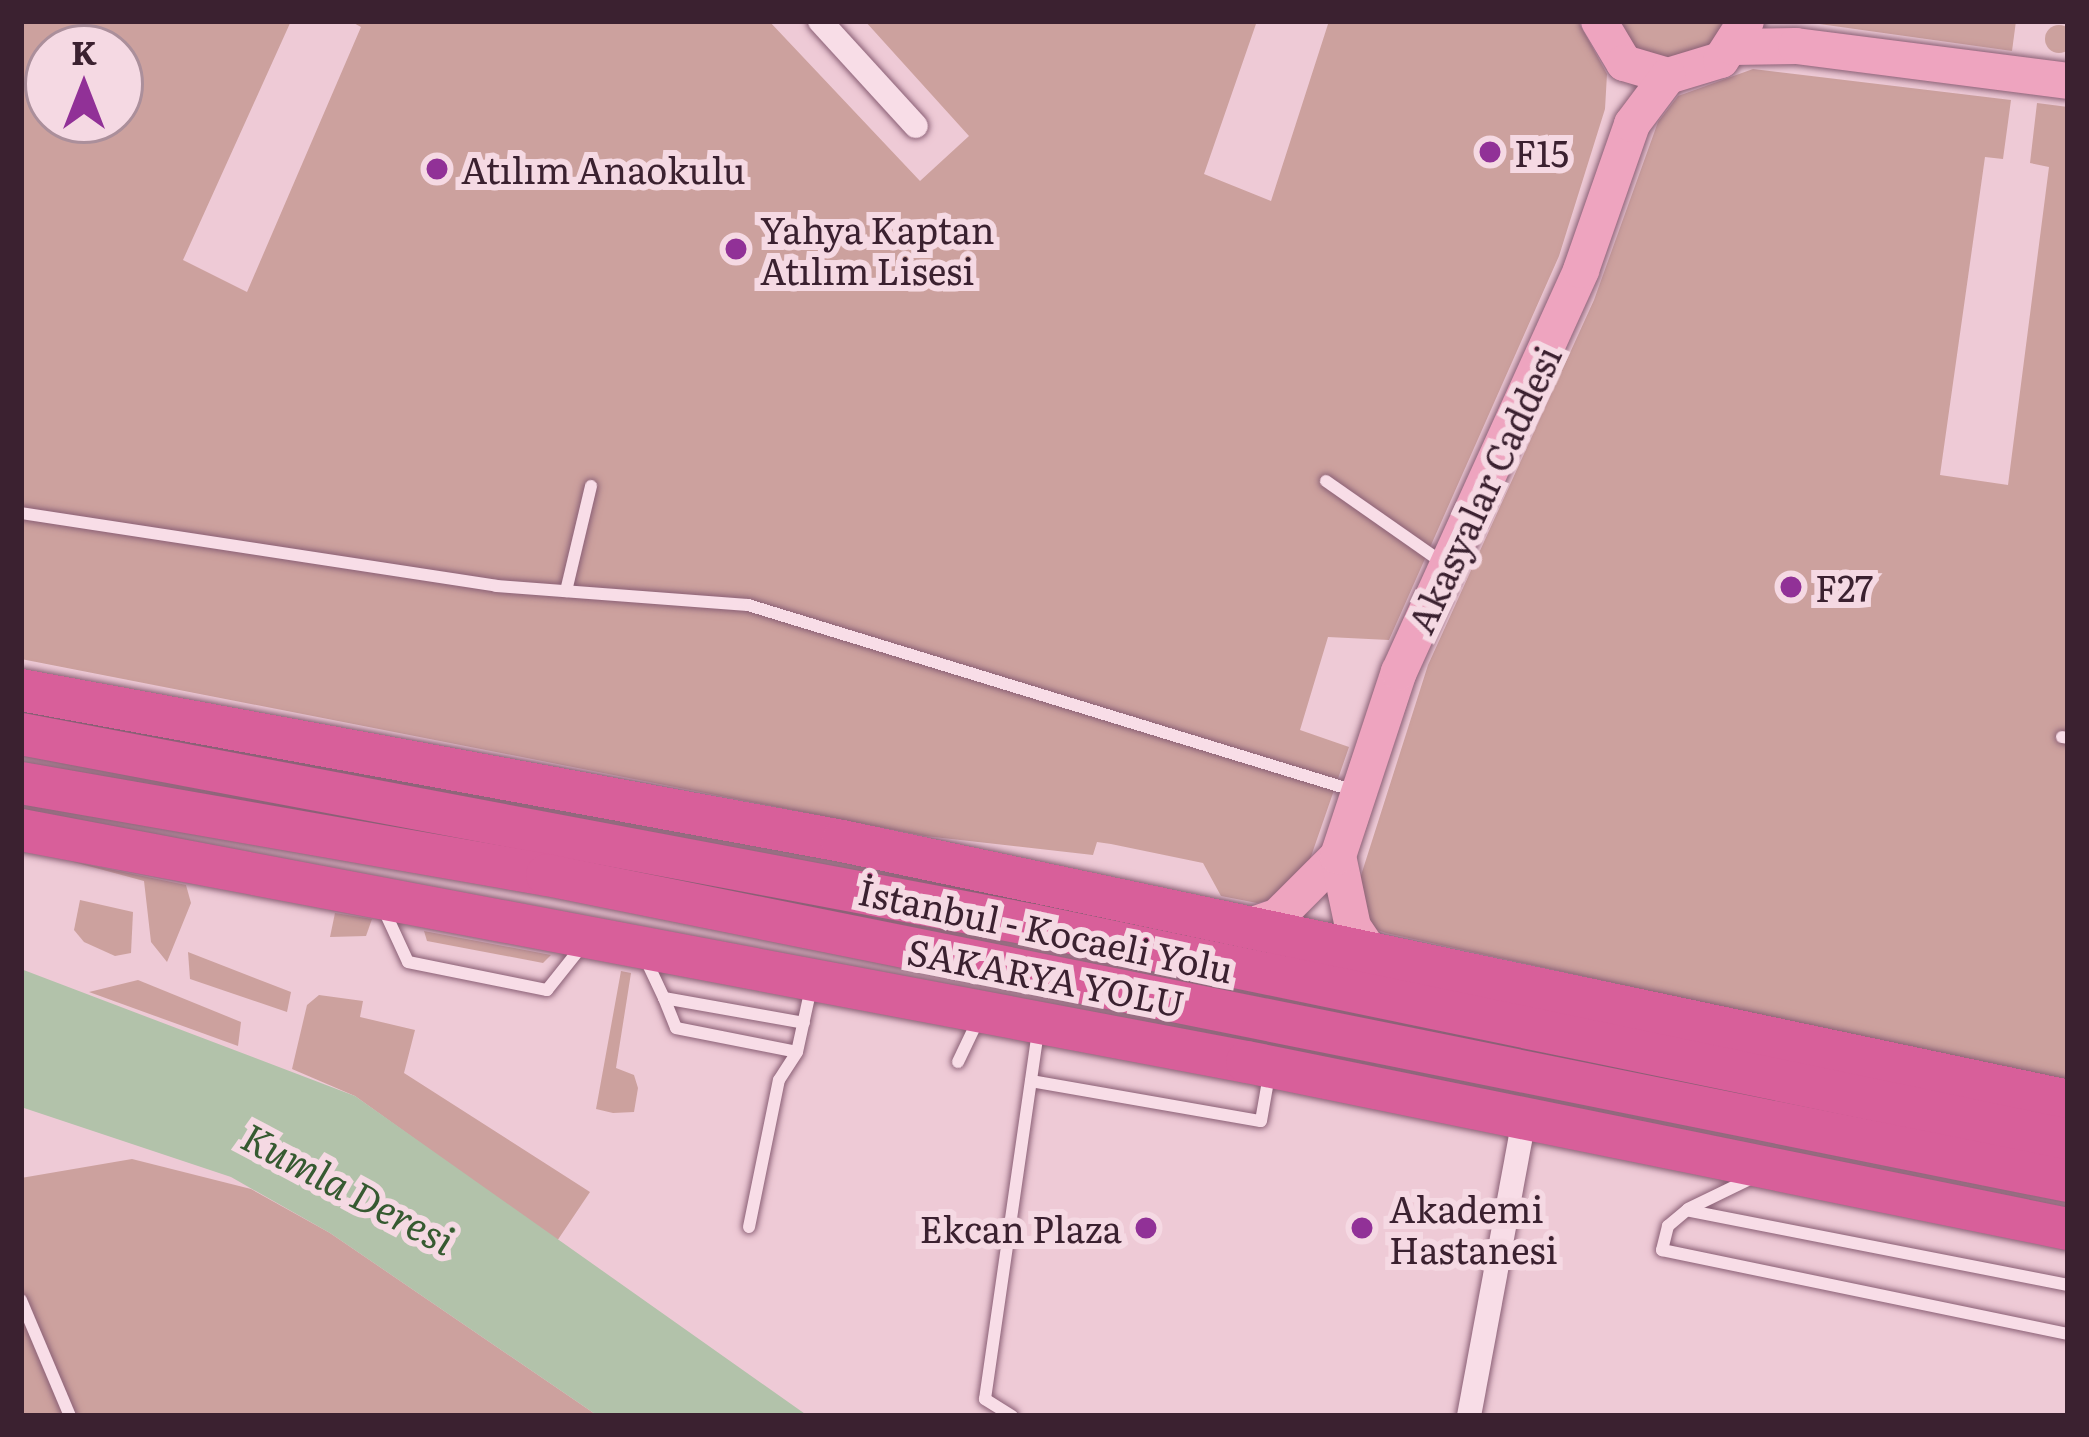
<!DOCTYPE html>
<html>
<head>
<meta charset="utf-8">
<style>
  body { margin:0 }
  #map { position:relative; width:2089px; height:1437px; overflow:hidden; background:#eecad6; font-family:Literata,serif }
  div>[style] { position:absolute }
  .green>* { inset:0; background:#cca19e }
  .round { border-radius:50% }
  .water>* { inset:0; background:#b2c2aa }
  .roads { filter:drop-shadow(0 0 3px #8a5f75) drop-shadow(0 0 3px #8a5f75) }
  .lane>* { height:12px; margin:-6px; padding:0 6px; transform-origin:6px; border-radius:6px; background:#f8dde7 }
  .street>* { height:24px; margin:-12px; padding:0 12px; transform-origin:12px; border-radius:12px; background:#f8dde7 }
  .primary>* { height:36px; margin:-18px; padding:0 18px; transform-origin:18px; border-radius:18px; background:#eea4bf }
  .highway>* { height:42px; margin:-21px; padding:0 21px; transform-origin:21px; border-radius:21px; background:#d85f9a }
  .dots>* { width:33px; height:33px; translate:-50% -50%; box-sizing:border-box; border:6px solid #f5d9e3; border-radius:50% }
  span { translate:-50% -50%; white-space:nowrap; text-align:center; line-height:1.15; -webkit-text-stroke:12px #f5d9e3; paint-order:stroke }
  .poi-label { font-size:36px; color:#3b2130 }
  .left { translate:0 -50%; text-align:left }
  .right { translate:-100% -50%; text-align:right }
  .street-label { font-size:36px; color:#3b2130 }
  .water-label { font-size:39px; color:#365a31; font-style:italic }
  .frame { position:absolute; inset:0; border:24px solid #3b2130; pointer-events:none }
  .north { position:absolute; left:24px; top:24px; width:120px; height:120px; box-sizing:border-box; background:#f5d9e3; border:3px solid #ab8f9b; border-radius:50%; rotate:0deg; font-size:33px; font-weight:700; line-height:48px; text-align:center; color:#3b2130 }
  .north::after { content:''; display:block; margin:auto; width:42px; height:54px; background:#913197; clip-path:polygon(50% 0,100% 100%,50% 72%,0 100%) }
</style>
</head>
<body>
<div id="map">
  <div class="green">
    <i style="clip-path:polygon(evenodd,21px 21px,291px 21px,183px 260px,247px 292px,361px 27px,350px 21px,769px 21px,920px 181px,969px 136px,865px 21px,1257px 21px,1204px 174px,1271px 201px,1329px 21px,1578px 21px,1607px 74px,1605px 109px,1559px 256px,1389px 640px,1328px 637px,1300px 730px,1349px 747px,1307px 868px,1283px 898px,1257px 903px,1221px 896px,1203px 863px,1111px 844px,1097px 842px,1093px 855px,925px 836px,21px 659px,21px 21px,48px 48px,120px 48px,120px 120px,48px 120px,48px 48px)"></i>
    <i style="clip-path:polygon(1614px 21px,1729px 21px,1707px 51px,1668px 62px,1632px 48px)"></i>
    <i style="clip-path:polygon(1798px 21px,2016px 21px,2012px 51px)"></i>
    <i class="round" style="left:2045px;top:25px;width:28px;height:28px"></i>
    <i style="clip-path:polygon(1753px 69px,2011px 100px,2003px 159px,1985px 157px,1940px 475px,2008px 485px,2049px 167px,2030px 163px,2037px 103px,2068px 107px,2068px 1083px,1386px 933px,1372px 928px,1357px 888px,1428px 665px,1594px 300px,1658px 122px,1678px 96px)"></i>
    <i style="clip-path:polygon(70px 861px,186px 885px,191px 903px,167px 962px,151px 942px,144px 881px)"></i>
    <i style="clip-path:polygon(80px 900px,133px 912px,131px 953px,115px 956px,84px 942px,74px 930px)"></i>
    <i style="clip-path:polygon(335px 913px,372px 919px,366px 936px,330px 937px)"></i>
    <i style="clip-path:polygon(424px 931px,551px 955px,543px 963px,427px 941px)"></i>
    <i style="clip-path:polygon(188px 952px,291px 992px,287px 1012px,190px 979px)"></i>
    <i style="clip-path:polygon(621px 971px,631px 973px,616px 1068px,634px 1075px,638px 1088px,634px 1112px,613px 1113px,596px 1109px)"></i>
    <i style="clip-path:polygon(138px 980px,241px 1022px,238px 1046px,89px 992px)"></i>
    <i style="clip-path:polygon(319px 995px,363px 1001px,360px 1017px,415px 1030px,404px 1073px,590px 1192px,557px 1241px,355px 1096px,292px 1069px,307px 1005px)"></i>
    <i style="clip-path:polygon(132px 1159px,251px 1189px,330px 1233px,598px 1416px,21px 1416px,21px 1178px)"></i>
  </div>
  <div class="water">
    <i style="clip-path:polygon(21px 969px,355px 1096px,808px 1416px,598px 1416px,330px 1233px,231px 1177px,21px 1107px)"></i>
  </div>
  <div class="roads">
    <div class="lane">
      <i style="left:1326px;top:481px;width:143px;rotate:35deg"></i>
      <i style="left:21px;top:513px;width:481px;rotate:8.7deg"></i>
      <i style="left:496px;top:586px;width:253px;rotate:4.3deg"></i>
      <i style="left:748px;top:605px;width:632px;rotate:17.03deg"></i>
      <i style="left:566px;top:591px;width:108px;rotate:-76.6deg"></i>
      <i style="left:2062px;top:737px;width:6px;rotate:9deg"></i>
      <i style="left:384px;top:910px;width:57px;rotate:65.2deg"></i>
      <i style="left:408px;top:962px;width:142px;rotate:11.4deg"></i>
      <i style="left:547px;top:990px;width:56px;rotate:-51.5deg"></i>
      <i style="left:646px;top:960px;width:42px;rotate:64.7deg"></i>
      <i style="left:664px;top:998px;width:142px;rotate:10.1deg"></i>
      <i style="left:664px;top:998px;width:32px;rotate:68deg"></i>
      <i style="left:676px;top:1028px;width:123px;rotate:11.2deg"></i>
      <i style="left:958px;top:1062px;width:47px;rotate:-64.5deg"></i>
      <i style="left:1031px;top:1081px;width:233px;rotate:9.9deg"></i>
      <i style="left:1261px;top:1121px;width:47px;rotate:-80.1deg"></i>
      <i style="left:1688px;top:1209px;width:69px;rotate:-25.8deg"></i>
      <i style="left:749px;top:1227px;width:150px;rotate:-78.5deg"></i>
      <i style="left:779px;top:1080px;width:33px;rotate:-57deg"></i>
      <i style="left:797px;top:1052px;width:66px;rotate:-77.7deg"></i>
      <i style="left:2068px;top:1285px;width:388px;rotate:-168.9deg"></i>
      <i style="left:1687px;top:1210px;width:25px;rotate:140deg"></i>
      <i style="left:1668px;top:1226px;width:25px;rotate:104deg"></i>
      <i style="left:1662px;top:1250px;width:415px;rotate:11.7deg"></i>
      <i style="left:21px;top:1300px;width:126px;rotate:67.1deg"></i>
      <i style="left:1012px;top:1416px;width:32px;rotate:-148deg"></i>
      <i style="left:985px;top:1399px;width:371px;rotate:-81.8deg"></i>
    </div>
    <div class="street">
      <i style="left:820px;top:21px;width:142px;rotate:47.6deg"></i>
      <i style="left:1469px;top:1416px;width:303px;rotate:-79.5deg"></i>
    </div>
    <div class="primary">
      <i style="left:1599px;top:21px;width:49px;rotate:59.2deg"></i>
      <i style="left:1624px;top:63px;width:46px;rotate:16.5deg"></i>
      <i style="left:1668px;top:76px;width:55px;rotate:-16.8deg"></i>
      <i style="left:1721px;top:60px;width:46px;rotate:-57.3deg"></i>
      <i style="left:1733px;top:47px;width:63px;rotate:-0.9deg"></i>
      <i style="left:1796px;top:46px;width:274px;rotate:7.3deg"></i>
      <i style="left:1244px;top:928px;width:36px;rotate:-19deg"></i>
      <i style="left:1278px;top:916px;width:85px;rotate:-45deg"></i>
      <i style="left:1372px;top:955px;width:34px;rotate:-124deg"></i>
      <i style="left:1353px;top:927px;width:73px;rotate:-101.9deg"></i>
      <i style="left:1338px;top:856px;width:194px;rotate:-71.7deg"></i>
      <i style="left:1399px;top:672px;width:441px;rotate:-65.6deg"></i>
      <i style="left:1581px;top:270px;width:155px;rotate:-70.7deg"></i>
      <i style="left:1632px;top:124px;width:60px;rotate:-53.1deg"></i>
    </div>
    <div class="highway">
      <i style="left:21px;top:690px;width:835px;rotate:10.42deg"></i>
      <i style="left:842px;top:841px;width:1253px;rotate:11.97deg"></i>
      <i style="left:21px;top:734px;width:1030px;rotate:10.69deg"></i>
      <i style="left:1033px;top:925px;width:1057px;rotate:11.74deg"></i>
      <i style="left:21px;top:783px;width:534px;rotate:9.92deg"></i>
      <i style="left:547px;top:875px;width:1551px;rotate:11.38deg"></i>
      <i style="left:21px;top:830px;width:1248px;rotate:10.72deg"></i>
      <i style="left:1247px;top:1062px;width:838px;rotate:11.5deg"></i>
    </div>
  </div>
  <div class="dots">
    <i style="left:1490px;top:152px;background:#913197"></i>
    <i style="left:437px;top:169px;background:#913197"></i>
    <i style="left:736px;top:249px;background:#913197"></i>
    <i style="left:1791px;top:587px;background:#913197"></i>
    <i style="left:1146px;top:1228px;background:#913197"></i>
    <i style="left:1362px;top:1228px;background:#913197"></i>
  </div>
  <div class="poi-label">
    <span class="left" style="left:1514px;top:152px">F15</span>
    <span class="left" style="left:461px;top:169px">Atılım Anaokulu</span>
    <span class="left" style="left:760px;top:249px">Yahya Kaptan<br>Atılım Lisesi</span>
    <span class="left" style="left:1815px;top:587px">F27</span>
    <span class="left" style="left:1389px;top:1228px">Akademi<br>Hastanesi</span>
    <span class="right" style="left:1122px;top:1228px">Ekcan Plaza</span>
  </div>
  <div class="street-label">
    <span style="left:1483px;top:489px;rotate:-65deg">Akasyalar Caddesi</span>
    <span style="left:1046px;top:929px;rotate:12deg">İstanbul - Kocaeli Yolu</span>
    <span style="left:1046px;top:976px;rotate:11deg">SAKARYA YOLU</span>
  </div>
  <div class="water-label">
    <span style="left:349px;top:1187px;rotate:28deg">Kumla Deresi</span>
  </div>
  <div class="frame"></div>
  <div class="north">K</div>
</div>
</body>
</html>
